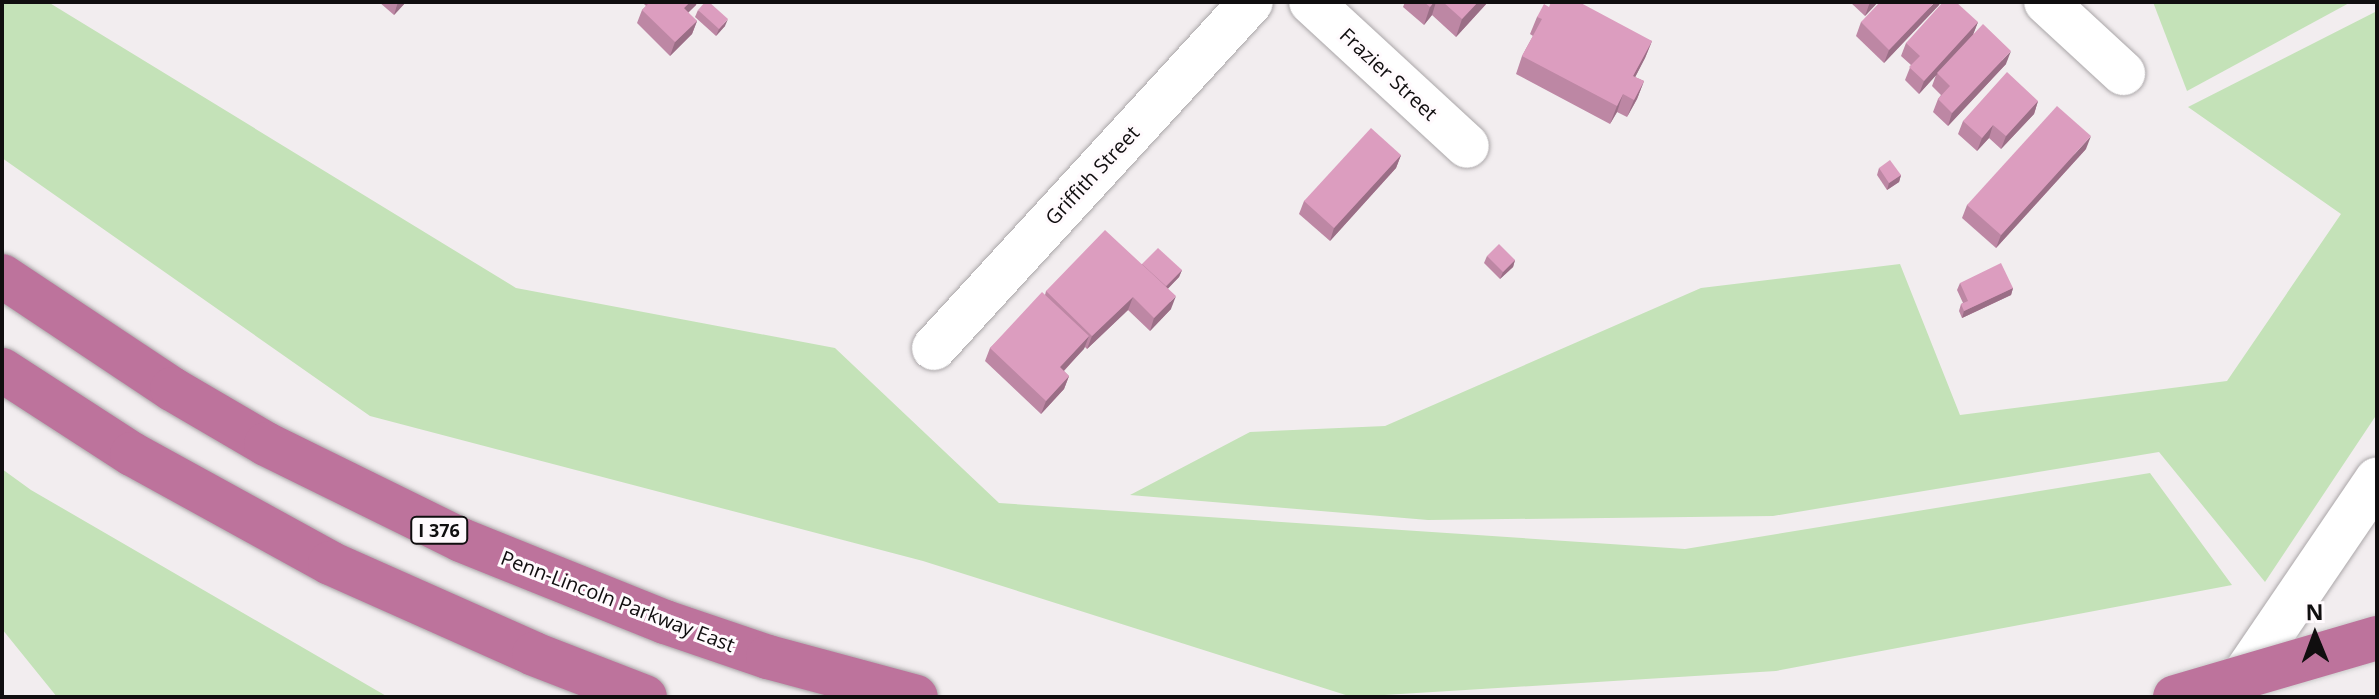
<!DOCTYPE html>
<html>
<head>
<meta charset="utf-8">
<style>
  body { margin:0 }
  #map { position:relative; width:2379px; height:699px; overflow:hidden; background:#f2edef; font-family:"Open Sans",sans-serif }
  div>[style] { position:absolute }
  .green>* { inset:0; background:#c4e2b8 }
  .roads { filter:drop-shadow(0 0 2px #aaa6a8) drop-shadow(0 0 2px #aaa6a8) }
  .street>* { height:44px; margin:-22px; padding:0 22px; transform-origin:22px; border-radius:22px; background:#fff }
  .secondary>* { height:44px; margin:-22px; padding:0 22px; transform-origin:22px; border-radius:22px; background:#fff }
  .highway>* { height:44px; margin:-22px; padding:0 22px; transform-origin:22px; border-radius:22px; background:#bd739c }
  .bridges { filter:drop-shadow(0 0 2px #cacaca) drop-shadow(0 0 2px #cacaca) }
  .highway-bridge>* { height:44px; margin:-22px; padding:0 22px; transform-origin:22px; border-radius:22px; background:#bd739c }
  .wall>* { inset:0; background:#bd87a4 }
  .shaded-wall>* { inset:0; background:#9a6e86 }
  .building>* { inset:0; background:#dc9dbf }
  span { translate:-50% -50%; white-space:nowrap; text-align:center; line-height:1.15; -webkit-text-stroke:6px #fffafd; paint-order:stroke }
  .shield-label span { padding:2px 6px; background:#fffafd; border:2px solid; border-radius:6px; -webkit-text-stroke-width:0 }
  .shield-label { font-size:18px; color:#100e0f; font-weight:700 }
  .street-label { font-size:20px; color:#100e0f }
  .frame { position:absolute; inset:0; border:4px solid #100e0f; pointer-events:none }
  .north { position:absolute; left:2275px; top:595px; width:80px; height:80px; -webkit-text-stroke:6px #fffafd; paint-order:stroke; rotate:359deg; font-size:22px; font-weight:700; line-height:32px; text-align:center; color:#100e0f }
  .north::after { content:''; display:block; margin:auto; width:28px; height:36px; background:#100e0f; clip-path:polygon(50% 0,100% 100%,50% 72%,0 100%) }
</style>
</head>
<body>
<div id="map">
  <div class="green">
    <i style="clip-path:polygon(2px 2px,48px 2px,516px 288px,835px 348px,999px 503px,1685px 549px,2150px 473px,2232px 585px,1776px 671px,1352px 697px,923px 561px,370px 416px,2px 158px)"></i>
    <i style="clip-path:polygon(2153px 2px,2351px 2px,2187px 91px)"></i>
    <i style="clip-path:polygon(2377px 11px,2377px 414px,2265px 582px,2159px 452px,1773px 516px,1428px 520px,1130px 495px,1250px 432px,1385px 426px,1701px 288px,1900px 264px,1960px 415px,2227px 381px,2341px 214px,2188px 107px)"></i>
    <i style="clip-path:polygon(2px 469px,31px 490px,388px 697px,57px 697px,2px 629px)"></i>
  </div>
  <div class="roads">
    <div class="street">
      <i style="left:1311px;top:2px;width:212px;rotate:42.7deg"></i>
      <i style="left:2046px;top:2px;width:105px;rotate:42.7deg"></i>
      <i style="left:934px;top:348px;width:469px;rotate:-47.5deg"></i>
    </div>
    <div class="secondary">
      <i style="left:2229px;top:697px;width:263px;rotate:-55.8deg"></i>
    </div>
    <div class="highway">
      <i style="left:2px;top:276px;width:204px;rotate:33.6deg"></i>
      <i style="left:172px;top:389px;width:109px;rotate:30.3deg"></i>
      <i style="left:266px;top:444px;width:217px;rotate:26.2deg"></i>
      <i style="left:461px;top:540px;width:220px;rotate:21.9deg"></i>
      <i style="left:665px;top:622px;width:109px;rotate:18.8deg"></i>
      <i style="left:768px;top:657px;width:153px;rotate:15.1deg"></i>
      <i style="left:2px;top:370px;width:155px;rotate:32.9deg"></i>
      <i style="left:132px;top:454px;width:226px;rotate:28.8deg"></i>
      <i style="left:330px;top:563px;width:223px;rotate:24deg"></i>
      <i style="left:534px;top:654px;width:119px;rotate:21.2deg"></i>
    </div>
  </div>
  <div class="bridges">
    <div class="highway-bridge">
      <i style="left:2175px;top:697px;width:210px;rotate:-16.3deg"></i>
    </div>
  </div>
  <div class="wall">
    <i style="clip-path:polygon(379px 2px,406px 2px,394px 15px)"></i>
    <i style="clip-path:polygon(642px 2px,697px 2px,696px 5px,688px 13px,697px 21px,692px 34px,670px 56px,637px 23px,642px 10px,646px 6px)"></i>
    <i style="clip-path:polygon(1405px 2px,1488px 2px,1456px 37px,1432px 15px,1424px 25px,1403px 7px)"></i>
    <i style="clip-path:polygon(1850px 2px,1878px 2px,1865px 16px)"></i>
    <i style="clip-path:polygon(1939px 5px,1884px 63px,1856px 36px,1861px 22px)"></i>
    <i style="clip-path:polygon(1549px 7px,1652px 41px,1645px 58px,1635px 77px,1644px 81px,1637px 99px,1627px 117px,1617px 112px,1610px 124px,1516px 74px,1522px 56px,1533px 36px,1530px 34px,1537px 17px)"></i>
    <i style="clip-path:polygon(698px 10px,725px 26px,716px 36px,695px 17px)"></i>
    <i style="clip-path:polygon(1978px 22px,1973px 34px,2006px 64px,1948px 126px,1933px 112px,1938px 99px,1941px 95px,1932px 86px,1936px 75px,1919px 94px,1905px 80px,1911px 65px,1901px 56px,1906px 43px)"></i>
    <i style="clip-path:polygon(2038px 101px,2034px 114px,2001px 149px,1989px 138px,1977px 151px,1958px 134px,1963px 121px)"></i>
    <i style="clip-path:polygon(2086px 149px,1996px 248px,1962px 218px,1967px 205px)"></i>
    <i style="clip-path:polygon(1401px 155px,1396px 168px,1330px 241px,1299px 214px,1304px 201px)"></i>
    <i style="clip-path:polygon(1879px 168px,1901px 175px,1899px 182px,1887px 190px,1877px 175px)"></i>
    <i style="clip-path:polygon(1487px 256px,1515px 260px,1513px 267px,1500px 279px,1484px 263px)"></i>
    <i style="clip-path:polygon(1142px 264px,1182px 270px,1179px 277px,1168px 288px,1171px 309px,1150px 331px,1128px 310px,1087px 349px,1085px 347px,1064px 371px,1069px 376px,1064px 389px,1041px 414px,985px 361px,990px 348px,1045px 295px,1046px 291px)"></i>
    <i style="clip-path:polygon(1960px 283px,2013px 288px,2011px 295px,1962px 318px,1959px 311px,1961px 304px,1963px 303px,1957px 290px)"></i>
  </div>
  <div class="shaded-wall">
    <i style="clip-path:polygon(398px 2px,406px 2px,394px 15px)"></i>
    <i style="clip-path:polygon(690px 2px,697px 2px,696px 5px,679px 21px,684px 8px)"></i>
    <i style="clip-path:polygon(1434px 2px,1436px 2px,1432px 15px,1424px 25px,1430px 7px)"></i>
    <i style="clip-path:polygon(1478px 2px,1488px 2px,1456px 37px,1462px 19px)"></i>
    <i style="clip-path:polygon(1870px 2px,1878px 2px,1865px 16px)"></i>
    <i style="clip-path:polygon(1935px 2px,1941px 2px,1939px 5px,1884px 63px,1889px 50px)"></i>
    <i style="clip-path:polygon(728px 19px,725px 26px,716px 36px,719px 29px)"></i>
    <i style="clip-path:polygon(697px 21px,692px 34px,670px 56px,675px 42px)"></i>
    <i style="clip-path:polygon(1978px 22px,1973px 35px,1919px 94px,1924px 81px)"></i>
    <i style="clip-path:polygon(1652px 41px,1645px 58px,1627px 93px,1633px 76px)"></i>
    <i style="clip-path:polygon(2011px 51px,2006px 64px,1948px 126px,1952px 113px)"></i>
    <i style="clip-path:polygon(1644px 81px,1637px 99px,1627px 117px,1634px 100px)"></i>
    <i style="clip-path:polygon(1623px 94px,1617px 112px,1610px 124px,1617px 106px)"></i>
    <i style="clip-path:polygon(2038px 101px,2034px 114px,2001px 149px,2006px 136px)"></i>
    <i style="clip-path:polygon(1993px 125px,1989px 138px,1977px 151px,1982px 138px)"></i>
    <i style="clip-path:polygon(2091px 136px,2086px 149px,1996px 248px,2001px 235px)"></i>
    <i style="clip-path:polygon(1401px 155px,1396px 168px,1330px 241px,1334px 228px)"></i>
    <i style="clip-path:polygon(1901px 175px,1899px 182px,1887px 190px,1889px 183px)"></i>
    <i style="clip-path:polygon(1515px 260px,1513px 267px,1500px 279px,1503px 272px)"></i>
    <i style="clip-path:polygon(1182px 270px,1179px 277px,1162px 295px,1165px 288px)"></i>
    <i style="clip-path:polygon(2013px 288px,2011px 295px,1962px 318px,1964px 311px)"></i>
    <i style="clip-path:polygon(1176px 296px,1171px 309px,1150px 331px,1154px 318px)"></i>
    <i style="clip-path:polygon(1133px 297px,1128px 310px,1087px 349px,1092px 336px)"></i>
    <i style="clip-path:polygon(1089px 336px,1084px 349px,1055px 380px,1060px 367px)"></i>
    <i style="clip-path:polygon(1069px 376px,1064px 389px,1041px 414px,1046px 401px)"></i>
  </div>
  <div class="building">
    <i style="clip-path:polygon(650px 2px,690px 2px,684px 8px,697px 21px,675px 42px,642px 10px)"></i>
    <i style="clip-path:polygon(705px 2px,709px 2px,728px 19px,719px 29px,698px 10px)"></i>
    <i style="clip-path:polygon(1424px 2px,1434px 2px,1430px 7px)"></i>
    <i style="clip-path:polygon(1443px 2px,1478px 2px,1462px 19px)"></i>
    <i style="clip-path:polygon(1551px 2px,1579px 2px,1652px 41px,1633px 76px,1644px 81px,1634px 100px,1623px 94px,1617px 106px,1522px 56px,1542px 19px,1537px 17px,1544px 4px,1549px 7px)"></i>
    <i style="clip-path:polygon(1880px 2px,1935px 2px,1889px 50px,1861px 22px)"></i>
    <i style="clip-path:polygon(1943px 2px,1956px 2px,1978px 22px,1924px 81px,1909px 67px,1920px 56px,1906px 43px)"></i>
    <i style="clip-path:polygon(1983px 24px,2011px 51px,1952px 113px,1938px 99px,1950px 86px,1937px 73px)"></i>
    <i style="clip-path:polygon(2007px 72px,2038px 101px,2006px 136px,1993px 125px,1982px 138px,1963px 121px)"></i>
    <i style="clip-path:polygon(2057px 106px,2091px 136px,2001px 235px,1967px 205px)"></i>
    <i style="clip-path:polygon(1371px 128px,1401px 155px,1334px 228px,1304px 201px)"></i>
    <i style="clip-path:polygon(1890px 160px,1901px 175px,1889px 183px,1879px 168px)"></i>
    <i style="clip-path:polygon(1105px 230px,1176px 296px,1154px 318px,1133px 297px,1092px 336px,1046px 291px)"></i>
    <i style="clip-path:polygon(1499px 244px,1515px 260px,1503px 272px,1487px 256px)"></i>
    <i style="clip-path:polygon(1158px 248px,1182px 270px,1166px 286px,1142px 264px)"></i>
    <i style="clip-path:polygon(2001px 263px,2013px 288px,1964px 311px,1961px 304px,1968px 301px,1960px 283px)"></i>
    <i style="clip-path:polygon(1042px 292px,1089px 336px,1060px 367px,1069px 376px,1046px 401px,990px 348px)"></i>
  </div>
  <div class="shield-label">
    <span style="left:439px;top:530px">I 376</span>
  </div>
  <div class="street-label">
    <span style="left:1389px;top:74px;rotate:43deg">Frazier Street</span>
    <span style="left:1092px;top:175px;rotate:-47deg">Griffith Street</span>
    <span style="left:618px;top:601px;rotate:21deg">Penn-Lincoln Parkway East</span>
  </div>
  <div class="frame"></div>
  <div class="north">N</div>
</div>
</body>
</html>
